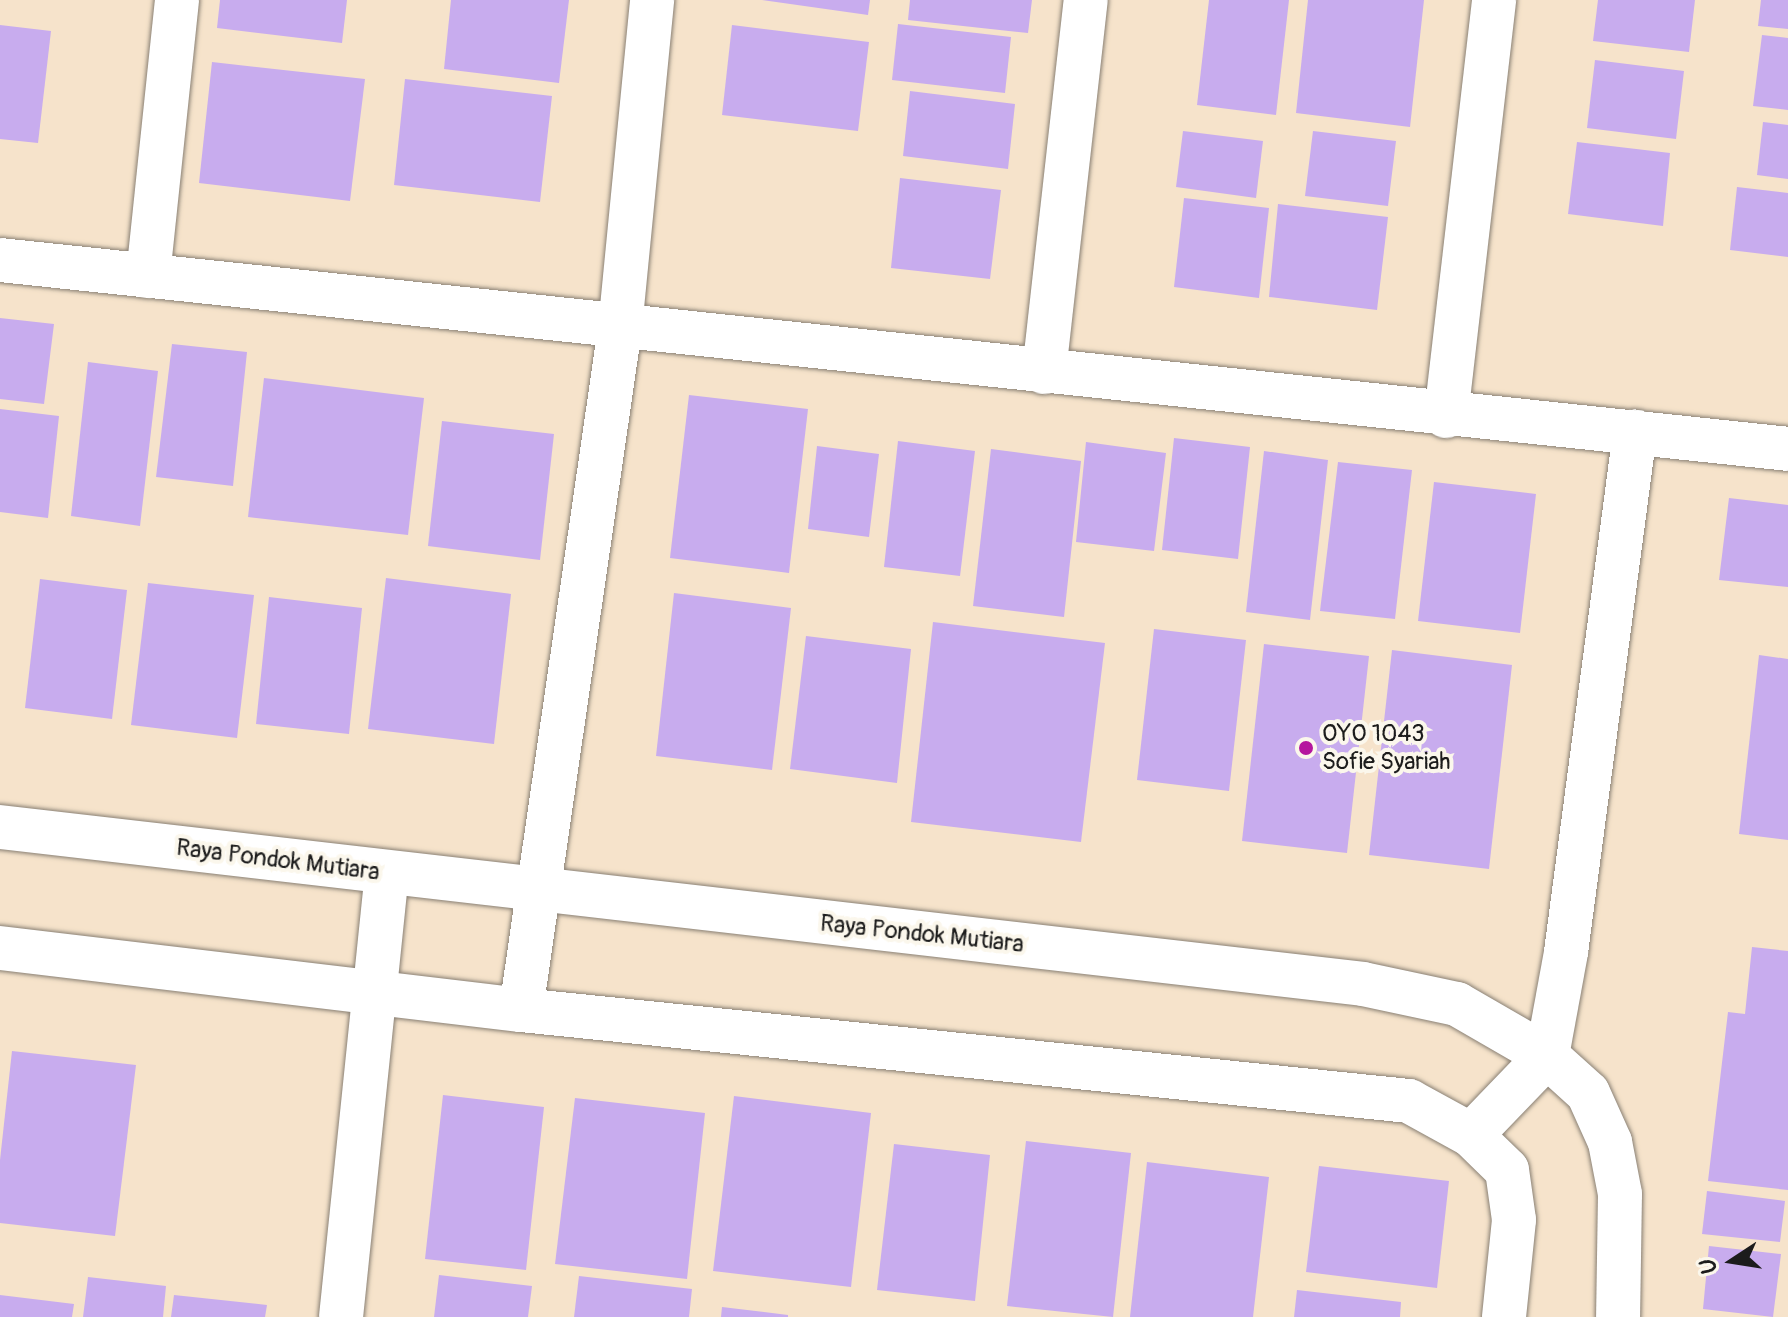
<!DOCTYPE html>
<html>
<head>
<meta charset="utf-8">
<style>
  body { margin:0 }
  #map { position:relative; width:1788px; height:1317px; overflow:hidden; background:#f6e3cb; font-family:Pangolin,sans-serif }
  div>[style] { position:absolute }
  .building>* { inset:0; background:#c8acee }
  .roads { filter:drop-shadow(0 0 2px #898074) drop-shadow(0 0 2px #898074) }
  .street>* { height:44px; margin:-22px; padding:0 22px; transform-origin:22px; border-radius:22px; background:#fff }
  .dots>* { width:22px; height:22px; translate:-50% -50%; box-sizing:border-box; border:4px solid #fbf7ec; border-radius:50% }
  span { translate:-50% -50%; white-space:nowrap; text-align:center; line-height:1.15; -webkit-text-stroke:8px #fbf7ec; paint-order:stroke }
  .poi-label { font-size:24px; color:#1c1c1c }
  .left { translate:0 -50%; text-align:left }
  .street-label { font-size:24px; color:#1c1c1c }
  .north { position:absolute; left:1692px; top:1221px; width:80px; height:80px; -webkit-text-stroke:6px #fbf7ec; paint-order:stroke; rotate:258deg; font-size:22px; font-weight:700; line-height:32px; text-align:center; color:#1c1c1c }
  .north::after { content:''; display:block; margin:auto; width:28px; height:36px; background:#1c1c1c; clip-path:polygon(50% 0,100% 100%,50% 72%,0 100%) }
</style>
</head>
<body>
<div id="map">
  <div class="building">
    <i style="clip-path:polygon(220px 0,347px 0,342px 43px,217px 28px)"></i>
    <i style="clip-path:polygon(451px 0,569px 0,559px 83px,444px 69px)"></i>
    <i style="clip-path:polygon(762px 0,870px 0,868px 15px)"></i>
    <i style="clip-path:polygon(910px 0,1032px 0,1028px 33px,908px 20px)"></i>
    <i style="clip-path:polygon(1209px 0,1289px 0,1276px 115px,1197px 105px)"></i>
    <i style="clip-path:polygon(1308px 0,1424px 0,1410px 127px,1296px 113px)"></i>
    <i style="clip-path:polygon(1598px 0,1695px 0,1689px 52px,1593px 41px)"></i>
    <i style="clip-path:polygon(1761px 0,1788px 0,1788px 29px,1758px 26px)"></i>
    <i style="clip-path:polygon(898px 24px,1011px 37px,1005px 93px,892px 80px)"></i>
    <i style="clip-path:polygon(0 25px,51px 31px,38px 143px,0 139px)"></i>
    <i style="clip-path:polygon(732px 25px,869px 42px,858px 131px,722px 115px)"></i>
    <i style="clip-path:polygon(1762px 35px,1788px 38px,1788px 110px,1753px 106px)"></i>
    <i style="clip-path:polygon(1595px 60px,1684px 71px,1676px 139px,1587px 128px)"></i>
    <i style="clip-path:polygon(212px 62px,365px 79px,350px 201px,199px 183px)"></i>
    <i style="clip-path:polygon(405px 79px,552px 96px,540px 202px,394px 185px)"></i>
    <i style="clip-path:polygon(910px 91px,1015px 104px,1008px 169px,903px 156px)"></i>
    <i style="clip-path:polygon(1763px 122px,1788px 125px,1788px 179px,1757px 175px)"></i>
    <i style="clip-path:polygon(1183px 131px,1263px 141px,1256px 198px,1176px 187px)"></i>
    <i style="clip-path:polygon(1313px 131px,1396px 141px,1388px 206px,1305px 196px)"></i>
    <i style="clip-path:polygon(1577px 142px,1670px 153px,1663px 226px,1568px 214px)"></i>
    <i style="clip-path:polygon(900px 178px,1001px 190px,990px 279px,891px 268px)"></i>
    <i style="clip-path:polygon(1737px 187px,1788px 193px,1788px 257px,1730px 250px)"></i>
    <i style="clip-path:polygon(1184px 198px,1269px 208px,1259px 298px,1174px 287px)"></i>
    <i style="clip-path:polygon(1278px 204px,1388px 217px,1377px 310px,1269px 297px)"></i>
    <i style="clip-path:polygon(0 318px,54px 324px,44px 404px,0 399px)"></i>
    <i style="clip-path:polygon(172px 344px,247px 352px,233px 486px,156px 477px)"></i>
    <i style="clip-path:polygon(88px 362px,158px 371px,140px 526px,71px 516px)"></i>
    <i style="clip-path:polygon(264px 378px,424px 398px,408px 535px,248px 517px)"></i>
    <i style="clip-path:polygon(689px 395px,808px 409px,789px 573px,670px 558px)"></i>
    <i style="clip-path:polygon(0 409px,59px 416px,48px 518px,0 512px)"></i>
    <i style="clip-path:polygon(442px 421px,554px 434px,540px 560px,428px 546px)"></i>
    <i style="clip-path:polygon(1174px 438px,1250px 447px,1238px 559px,1162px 550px)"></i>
    <i style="clip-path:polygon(898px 441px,975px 451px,960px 576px,884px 567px)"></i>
    <i style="clip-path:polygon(1086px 442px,1166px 453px,1154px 551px,1076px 542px)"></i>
    <i style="clip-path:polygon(817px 446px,879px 454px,869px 537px,808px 529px)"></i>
    <i style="clip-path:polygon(991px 449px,1081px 461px,1064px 617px,973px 606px)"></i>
    <i style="clip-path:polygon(1264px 451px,1328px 460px,1310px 620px,1246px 612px)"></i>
    <i style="clip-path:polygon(1338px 462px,1412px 470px,1395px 619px,1320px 611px)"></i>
    <i style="clip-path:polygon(1434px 482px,1536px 494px,1520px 633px,1418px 621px)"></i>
    <i style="clip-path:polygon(1729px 498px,1788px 505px,1788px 587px,1719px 580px)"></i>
    <i style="clip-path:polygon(386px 578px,511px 594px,494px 744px,368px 729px)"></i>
    <i style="clip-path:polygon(40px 579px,127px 590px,112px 719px,25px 708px)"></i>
    <i style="clip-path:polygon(148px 583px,254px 595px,237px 738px,131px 725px)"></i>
    <i style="clip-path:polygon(674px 593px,791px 608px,772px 770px,656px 756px)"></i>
    <i style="clip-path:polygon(269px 597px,362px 608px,349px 734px,256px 724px)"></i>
    <i style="clip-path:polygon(933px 622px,1105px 643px,1081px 842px,911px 822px)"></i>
    <i style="clip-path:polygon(1154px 629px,1246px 640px,1229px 791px,1137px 780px)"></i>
    <i style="clip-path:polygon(806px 636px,911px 649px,897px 783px,790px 769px)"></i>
    <i style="clip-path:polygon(1264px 644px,1369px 656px,1347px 853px,1242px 841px)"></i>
    <i style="clip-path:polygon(1392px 650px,1512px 665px,1489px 869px,1369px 855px)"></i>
    <i style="clip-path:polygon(1759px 655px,1788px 659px,1788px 840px,1739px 834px)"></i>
    <i style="clip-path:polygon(1752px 947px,1788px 951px,1788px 1190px,1708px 1181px,1728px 1012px,1745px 1014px)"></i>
    <i style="clip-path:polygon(12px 1051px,136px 1065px,115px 1236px,0 1223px,0 1160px)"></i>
    <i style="clip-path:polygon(443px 1095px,544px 1107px,526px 1270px,425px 1259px)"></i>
    <i style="clip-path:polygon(734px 1096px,871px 1113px,851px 1287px,713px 1271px)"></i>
    <i style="clip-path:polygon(575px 1098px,705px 1113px,687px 1279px,555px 1264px)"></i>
    <i style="clip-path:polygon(1026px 1141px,1131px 1153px,1113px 1317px,1007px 1306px)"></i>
    <i style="clip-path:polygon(894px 1144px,990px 1155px,975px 1301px,877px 1290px)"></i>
    <i style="clip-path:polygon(1147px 1162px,1269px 1177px,1253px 1317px,1130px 1317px)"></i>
    <i style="clip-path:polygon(1319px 1166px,1449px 1181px,1437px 1288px,1306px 1272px)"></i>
    <i style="clip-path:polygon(1707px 1191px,1785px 1201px,1780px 1242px,1702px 1234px)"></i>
    <i style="clip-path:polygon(1709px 1246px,1781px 1254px,1773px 1317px,1703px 1309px)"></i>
    <i style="clip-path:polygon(439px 1275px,532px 1286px,528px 1317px,434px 1317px)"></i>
    <i style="clip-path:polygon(579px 1276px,692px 1289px,689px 1317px,574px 1317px)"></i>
    <i style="clip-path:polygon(88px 1277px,166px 1286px,163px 1317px,83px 1317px)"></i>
    <i style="clip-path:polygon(1297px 1290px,1401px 1302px,1400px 1317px,1294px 1317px)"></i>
    <i style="clip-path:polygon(0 1295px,74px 1304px,72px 1317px,0 1317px)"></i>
    <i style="clip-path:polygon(174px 1295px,267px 1305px,265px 1317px,171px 1317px)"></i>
    <i style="clip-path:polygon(722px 1307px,788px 1315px,788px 1317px,721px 1317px)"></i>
  </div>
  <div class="roads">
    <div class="street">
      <i style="left:0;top:260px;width:1798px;rotate:6.03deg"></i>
      <i style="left:148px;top:276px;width:278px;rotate:-84deg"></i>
      <i style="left:1044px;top:372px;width:374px;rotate:-83.6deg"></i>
      <i style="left:1446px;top:416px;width:419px;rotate:-83.4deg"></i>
      <i style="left:0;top:827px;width:1372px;rotate:6.57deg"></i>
      <i style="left:1363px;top:984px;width:96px;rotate:12deg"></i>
      <i style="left:1457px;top:1004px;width:104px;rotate:30deg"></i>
      <i style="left:1547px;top:1056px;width:55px;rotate:42.1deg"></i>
      <i style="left:1588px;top:1093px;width:54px;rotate:65.8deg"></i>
      <i style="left:1610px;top:1142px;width:53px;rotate:79.1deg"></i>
      <i style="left:1620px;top:1194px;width:123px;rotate:90.9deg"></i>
      <i style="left:0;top:948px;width:525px;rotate:6.79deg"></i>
      <i style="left:521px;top:1010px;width:893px;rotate:5.85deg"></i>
      <i style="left:1409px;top:1101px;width:71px;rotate:28.7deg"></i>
      <i style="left:1471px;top:1135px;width:50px;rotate:44.2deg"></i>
      <i style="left:1507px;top:1170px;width:50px;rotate:82deg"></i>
      <i style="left:1514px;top:1220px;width:98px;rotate:95.9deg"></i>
      <i style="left:521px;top:1010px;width:689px;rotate:-81.74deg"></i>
      <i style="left:620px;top:328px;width:330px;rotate:-84.4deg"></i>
      <i style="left:1471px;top:1135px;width:110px;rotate:-46.1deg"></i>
      <i style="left:1547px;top:1056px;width:106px;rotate:-79.6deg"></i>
      <i style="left:1566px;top:952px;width:525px;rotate:-82.44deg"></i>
      <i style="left:341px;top:1317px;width:446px;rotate:-84.1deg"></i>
    </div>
  </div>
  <div class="dots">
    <i style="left:1306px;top:748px;background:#b5179e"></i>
  </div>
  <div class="poi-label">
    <span class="left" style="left:1322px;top:748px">OYO 1043<br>Sofie Syariah</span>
  </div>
  <div class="street-label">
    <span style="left:278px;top:860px;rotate:7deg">Raya Pondok Mutiara</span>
    <span style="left:922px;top:934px;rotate:6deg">Raya Pondok Mutiara</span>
  </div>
  <div class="north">U</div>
</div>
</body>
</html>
